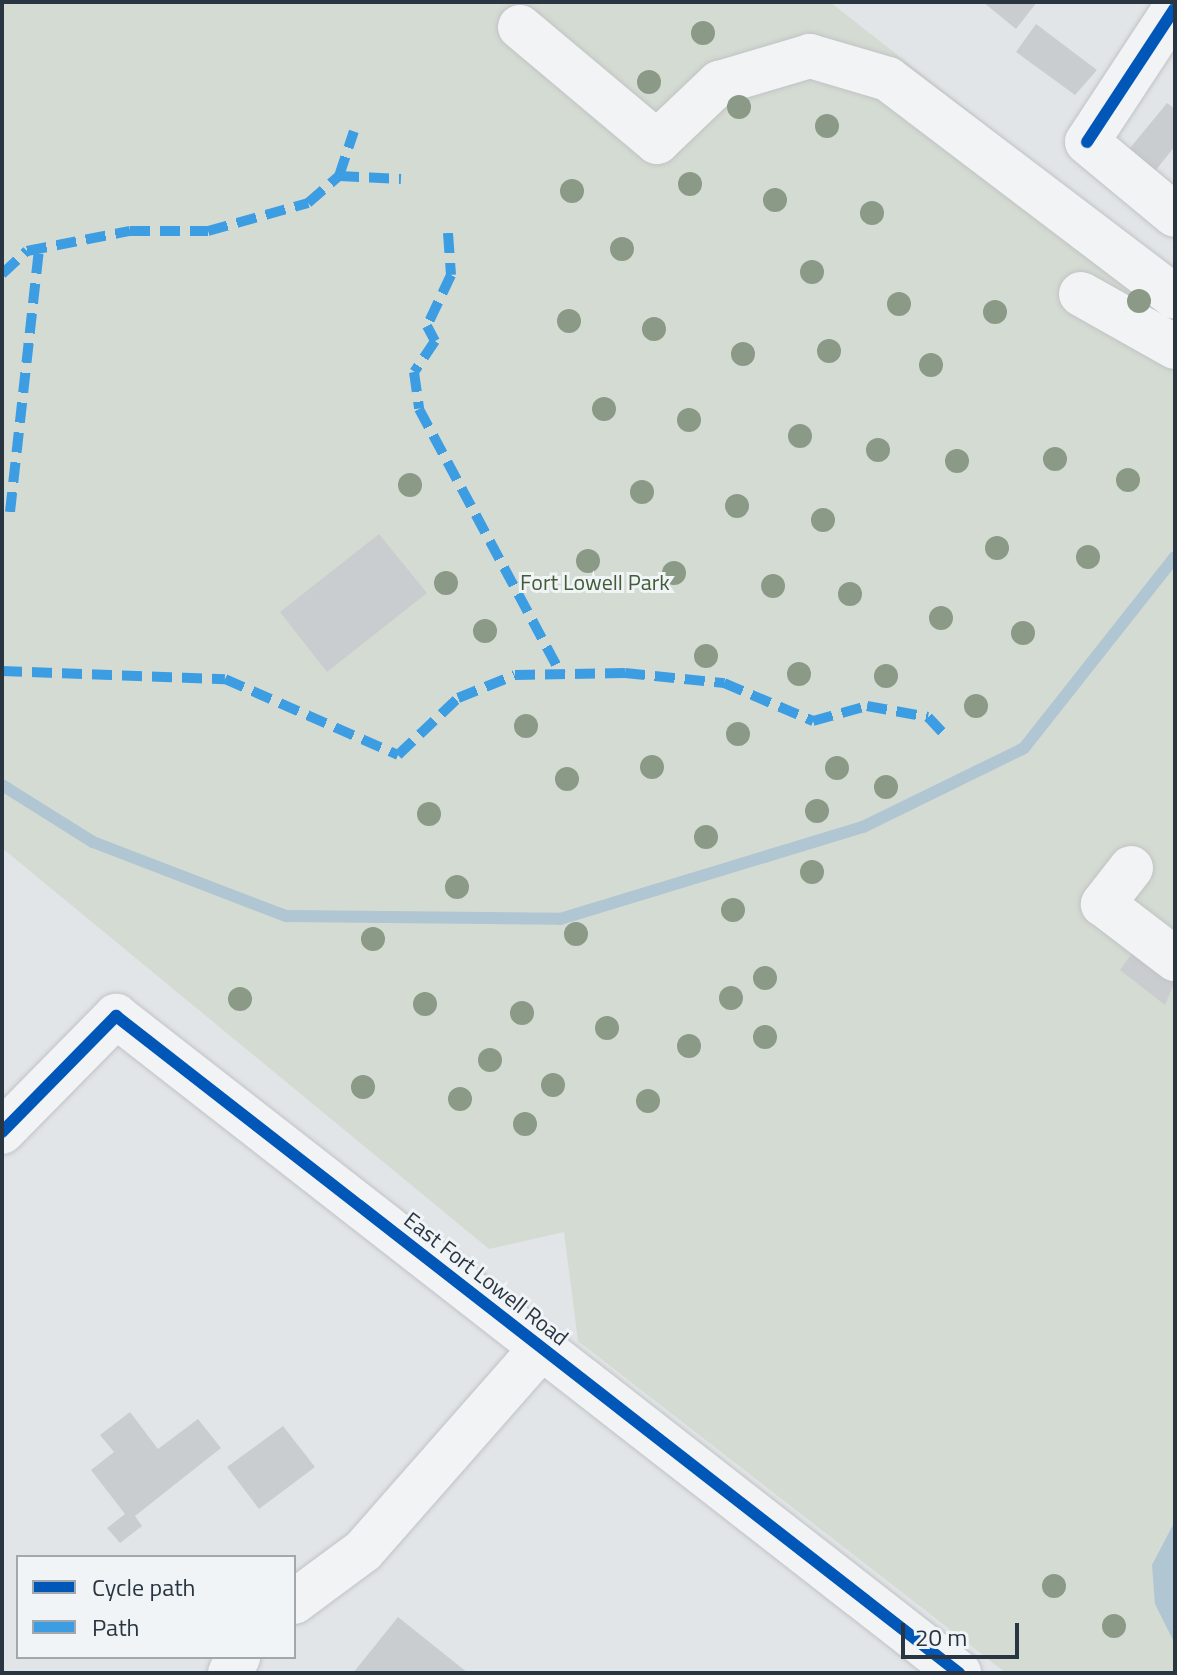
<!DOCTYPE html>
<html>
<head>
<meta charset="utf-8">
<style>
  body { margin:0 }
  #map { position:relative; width:1177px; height:1675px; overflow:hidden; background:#e2e5e7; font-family:"Titillium Web",sans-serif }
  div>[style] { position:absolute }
  .green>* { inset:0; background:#d4dbd2 }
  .water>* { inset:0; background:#b0c6d2 }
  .stream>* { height:12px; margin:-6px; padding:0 6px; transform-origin:6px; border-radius:6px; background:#b0c6d2 }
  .building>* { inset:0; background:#cacdcf }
  .roads { filter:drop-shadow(0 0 2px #c0c3c5) drop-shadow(0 0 2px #c0c3c5) }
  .minor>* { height:44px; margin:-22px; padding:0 22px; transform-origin:22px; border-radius:22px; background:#f1f3f4 }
  .quiet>* { height:10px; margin-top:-5px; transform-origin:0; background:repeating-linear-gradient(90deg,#3d9de3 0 20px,transparent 0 30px) }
  .cycleway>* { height:12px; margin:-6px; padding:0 6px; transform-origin:6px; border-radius:6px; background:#0057b8 }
  .trees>* { width:24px; height:24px; margin:-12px; border-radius:50%; background:#8a9a86 }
  span { translate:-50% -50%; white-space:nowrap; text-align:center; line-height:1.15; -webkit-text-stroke:6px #f0f4f7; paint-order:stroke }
  .park-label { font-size:22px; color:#425d36 }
  .street-label { font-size:22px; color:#293541 }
  .frame { position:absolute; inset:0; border:4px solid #293541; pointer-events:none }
  .legend { position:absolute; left:16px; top:1555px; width:280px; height:104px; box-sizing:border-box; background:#f0f4f7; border:2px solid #a0a8ae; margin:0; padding:10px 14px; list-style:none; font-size:24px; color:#293541 }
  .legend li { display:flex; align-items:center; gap:16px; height:40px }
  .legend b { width:40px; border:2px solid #a0a8ae }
  .scale { position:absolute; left:901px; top:1623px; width:118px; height:36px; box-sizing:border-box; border:4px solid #293541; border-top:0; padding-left:10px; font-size:24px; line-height:28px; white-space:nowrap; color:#293541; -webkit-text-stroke:6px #f0f4f7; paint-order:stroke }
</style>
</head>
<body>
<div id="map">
  <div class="green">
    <i style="clip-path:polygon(2px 2px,830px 2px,1175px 273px,1175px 1673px,1006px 1673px,578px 1341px,564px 1232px,489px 1249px,2px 848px)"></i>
  </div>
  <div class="water">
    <i style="clip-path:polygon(1175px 1521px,1175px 1644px,1155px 1604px,1152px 1565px)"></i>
  </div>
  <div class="stream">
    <i style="left:2px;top:785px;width:107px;rotate:32.1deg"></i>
    <i style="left:93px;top:842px;width:207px;rotate:21deg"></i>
    <i style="left:286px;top:916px;width:274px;rotate:0.6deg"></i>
    <i style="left:560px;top:919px;width:317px;rotate:-16.9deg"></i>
    <i style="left:863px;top:827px;width:179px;rotate:-26.1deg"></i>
    <i style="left:1024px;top:748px;width:243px;rotate:-51.7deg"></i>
  </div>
  <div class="building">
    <i style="clip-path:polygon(983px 2px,1037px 2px,1016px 29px)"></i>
    <i style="clip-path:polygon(1036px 24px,1097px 70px,1075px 95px,1016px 52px)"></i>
    <i style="clip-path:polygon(1167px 103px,1175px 109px,1175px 146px,1148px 180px,1121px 159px)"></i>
    <i style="clip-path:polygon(379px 534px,427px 593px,327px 672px,280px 612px)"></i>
    <i style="clip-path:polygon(1135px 949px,1175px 981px,1165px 1005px,1120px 970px)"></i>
    <i style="clip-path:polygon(130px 1412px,158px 1449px,198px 1419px,221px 1448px,135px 1516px,142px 1526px,120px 1543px,107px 1528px,125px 1514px,91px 1470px,114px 1452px,100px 1435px)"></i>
    <i style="clip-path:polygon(283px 1426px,315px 1467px,259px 1509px,227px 1467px)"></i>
    <i style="clip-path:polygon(398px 1617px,468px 1673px,353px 1673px)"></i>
  </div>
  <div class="roads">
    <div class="minor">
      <i style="left:1175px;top:8px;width:160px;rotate:123.3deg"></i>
      <i style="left:1087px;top:142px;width:114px;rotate:39.7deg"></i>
      <i style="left:520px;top:27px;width:179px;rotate:40deg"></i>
      <i style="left:657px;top:142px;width:86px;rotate:-43.6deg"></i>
      <i style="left:719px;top:83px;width:95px;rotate:-16.5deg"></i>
      <i style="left:810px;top:56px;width:81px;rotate:16.4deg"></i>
      <i style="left:888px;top:79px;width:360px;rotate:37.2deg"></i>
      <i style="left:1081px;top:294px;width:108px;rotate:29.4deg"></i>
      <i style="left:1131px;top:868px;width:46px;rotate:127.9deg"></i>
      <i style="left:1103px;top:904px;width:91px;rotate:37.4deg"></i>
      <i style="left:2px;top:1132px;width:163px;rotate:-45.5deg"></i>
      <i style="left:116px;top:1016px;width:1069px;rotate:37.93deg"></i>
      <i style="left:294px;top:1602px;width:86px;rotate:-36.5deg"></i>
      <i style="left:363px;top:1551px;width:271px;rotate:-48.7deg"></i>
      <i style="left:230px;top:1673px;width:18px;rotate:-63deg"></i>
    </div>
  </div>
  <div class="quiet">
    <i style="left:339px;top:176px;width:62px;rotate:2.8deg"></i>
    <i style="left:448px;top:233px;width:42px;rotate:85.9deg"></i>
    <i style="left:451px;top:275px;width:56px;rotate:115.2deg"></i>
    <i style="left:427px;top:326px;width:17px;rotate:62deg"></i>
    <i style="left:435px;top:341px;width:37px;rotate:124deg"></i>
    <i style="left:414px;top:372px;width:37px;rotate:82deg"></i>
    <i style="left:419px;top:409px;width:301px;rotate:61.8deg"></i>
    <i style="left:2px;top:274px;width:34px;rotate:-43deg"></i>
    <i style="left:27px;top:251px;width:105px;rotate:-11deg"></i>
    <i style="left:130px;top:231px;width:78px"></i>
    <i style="left:208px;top:231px;width:104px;rotate:-15.6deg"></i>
    <i style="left:308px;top:203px;width:41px;rotate:-41.1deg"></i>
    <i style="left:339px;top:176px;width:47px;rotate:-71.6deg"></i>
    <i style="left:10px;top:512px;width:265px;rotate:-83.7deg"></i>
    <i style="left:2px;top:671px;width:223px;rotate:2.1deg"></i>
    <i style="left:225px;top:679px;width:189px;rotate:23.7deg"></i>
    <i style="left:398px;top:755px;width:83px;rotate:-43.5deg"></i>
    <i style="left:458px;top:698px;width:61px;rotate:-22deg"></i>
    <i style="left:515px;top:675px;width:110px;rotate:-1deg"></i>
    <i style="left:625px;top:673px;width:100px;rotate:5.8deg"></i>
    <i style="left:724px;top:683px;width:97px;rotate:23.1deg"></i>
    <i style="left:813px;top:721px;width:56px;rotate:-15.5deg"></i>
    <i style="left:867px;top:706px;width:62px;rotate:10.2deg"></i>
    <i style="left:928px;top:717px;width:25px;rotate:47deg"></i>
  </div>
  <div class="cycleway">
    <i style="left:1087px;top:142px;width:160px;rotate:-56.7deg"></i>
    <i style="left:2px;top:1132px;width:163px;rotate:-45.5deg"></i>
    <i style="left:116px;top:1016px;width:1069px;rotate:37.93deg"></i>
  </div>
  <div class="trees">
    <i style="left:703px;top:33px"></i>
    <i style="left:649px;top:82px"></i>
    <i style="left:739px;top:107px"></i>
    <i style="left:827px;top:126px"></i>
    <i style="left:690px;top:184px"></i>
    <i style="left:572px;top:191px"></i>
    <i style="left:775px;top:200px"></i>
    <i style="left:872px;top:213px"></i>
    <i style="left:622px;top:249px"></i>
    <i style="left:812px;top:272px"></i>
    <i style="left:1139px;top:301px"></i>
    <i style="left:899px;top:304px"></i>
    <i style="left:995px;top:312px"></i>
    <i style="left:569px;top:321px"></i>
    <i style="left:654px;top:329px"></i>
    <i style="left:829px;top:351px"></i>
    <i style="left:743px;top:354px"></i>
    <i style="left:931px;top:365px"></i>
    <i style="left:604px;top:409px"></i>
    <i style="left:689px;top:420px"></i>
    <i style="left:800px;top:436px"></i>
    <i style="left:878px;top:450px"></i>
    <i style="left:1055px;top:459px"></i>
    <i style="left:957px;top:461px"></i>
    <i style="left:1128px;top:480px"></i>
    <i style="left:410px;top:485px"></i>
    <i style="left:642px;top:492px"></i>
    <i style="left:737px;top:506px"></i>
    <i style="left:823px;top:520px"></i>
    <i style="left:997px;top:548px"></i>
    <i style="left:1088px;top:557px"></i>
    <i style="left:588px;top:561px"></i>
    <i style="left:674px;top:573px"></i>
    <i style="left:446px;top:583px"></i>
    <i style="left:773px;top:586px"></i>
    <i style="left:850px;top:594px"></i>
    <i style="left:941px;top:618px"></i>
    <i style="left:485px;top:631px"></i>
    <i style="left:1023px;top:633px"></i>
    <i style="left:706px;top:656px"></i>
    <i style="left:799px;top:674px"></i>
    <i style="left:886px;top:676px"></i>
    <i style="left:976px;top:706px"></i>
    <i style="left:526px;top:726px"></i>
    <i style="left:738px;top:734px"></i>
    <i style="left:652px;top:767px"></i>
    <i style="left:837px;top:768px"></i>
    <i style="left:567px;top:779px"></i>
    <i style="left:886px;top:787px"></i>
    <i style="left:817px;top:811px"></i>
    <i style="left:429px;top:814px"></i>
    <i style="left:706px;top:837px"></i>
    <i style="left:812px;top:872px"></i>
    <i style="left:457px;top:887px"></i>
    <i style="left:733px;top:910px"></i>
    <i style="left:576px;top:934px"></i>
    <i style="left:373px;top:939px"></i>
    <i style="left:765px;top:978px"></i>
    <i style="left:731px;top:998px"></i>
    <i style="left:240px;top:999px"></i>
    <i style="left:425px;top:1004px"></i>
    <i style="left:522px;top:1013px"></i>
    <i style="left:607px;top:1028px"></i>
    <i style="left:765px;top:1037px"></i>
    <i style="left:689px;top:1046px"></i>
    <i style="left:490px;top:1060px"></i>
    <i style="left:553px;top:1085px"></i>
    <i style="left:363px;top:1087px"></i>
    <i style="left:460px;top:1099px"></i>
    <i style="left:648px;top:1101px"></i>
    <i style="left:525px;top:1124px"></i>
    <i style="left:1054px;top:1586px"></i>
    <i style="left:1114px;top:1626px"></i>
  </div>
  <div class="park-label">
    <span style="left:595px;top:583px">Fort Lowell Park</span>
  </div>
  <div class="street-label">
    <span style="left:486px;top:1279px;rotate:38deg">East Fort Lowell Road</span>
  </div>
  <div class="frame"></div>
  <ul class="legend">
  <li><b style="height:10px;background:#0057b8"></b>Cycle path</li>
  <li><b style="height:10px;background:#3d9de3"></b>Path</li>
  </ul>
  <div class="scale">20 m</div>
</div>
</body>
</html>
